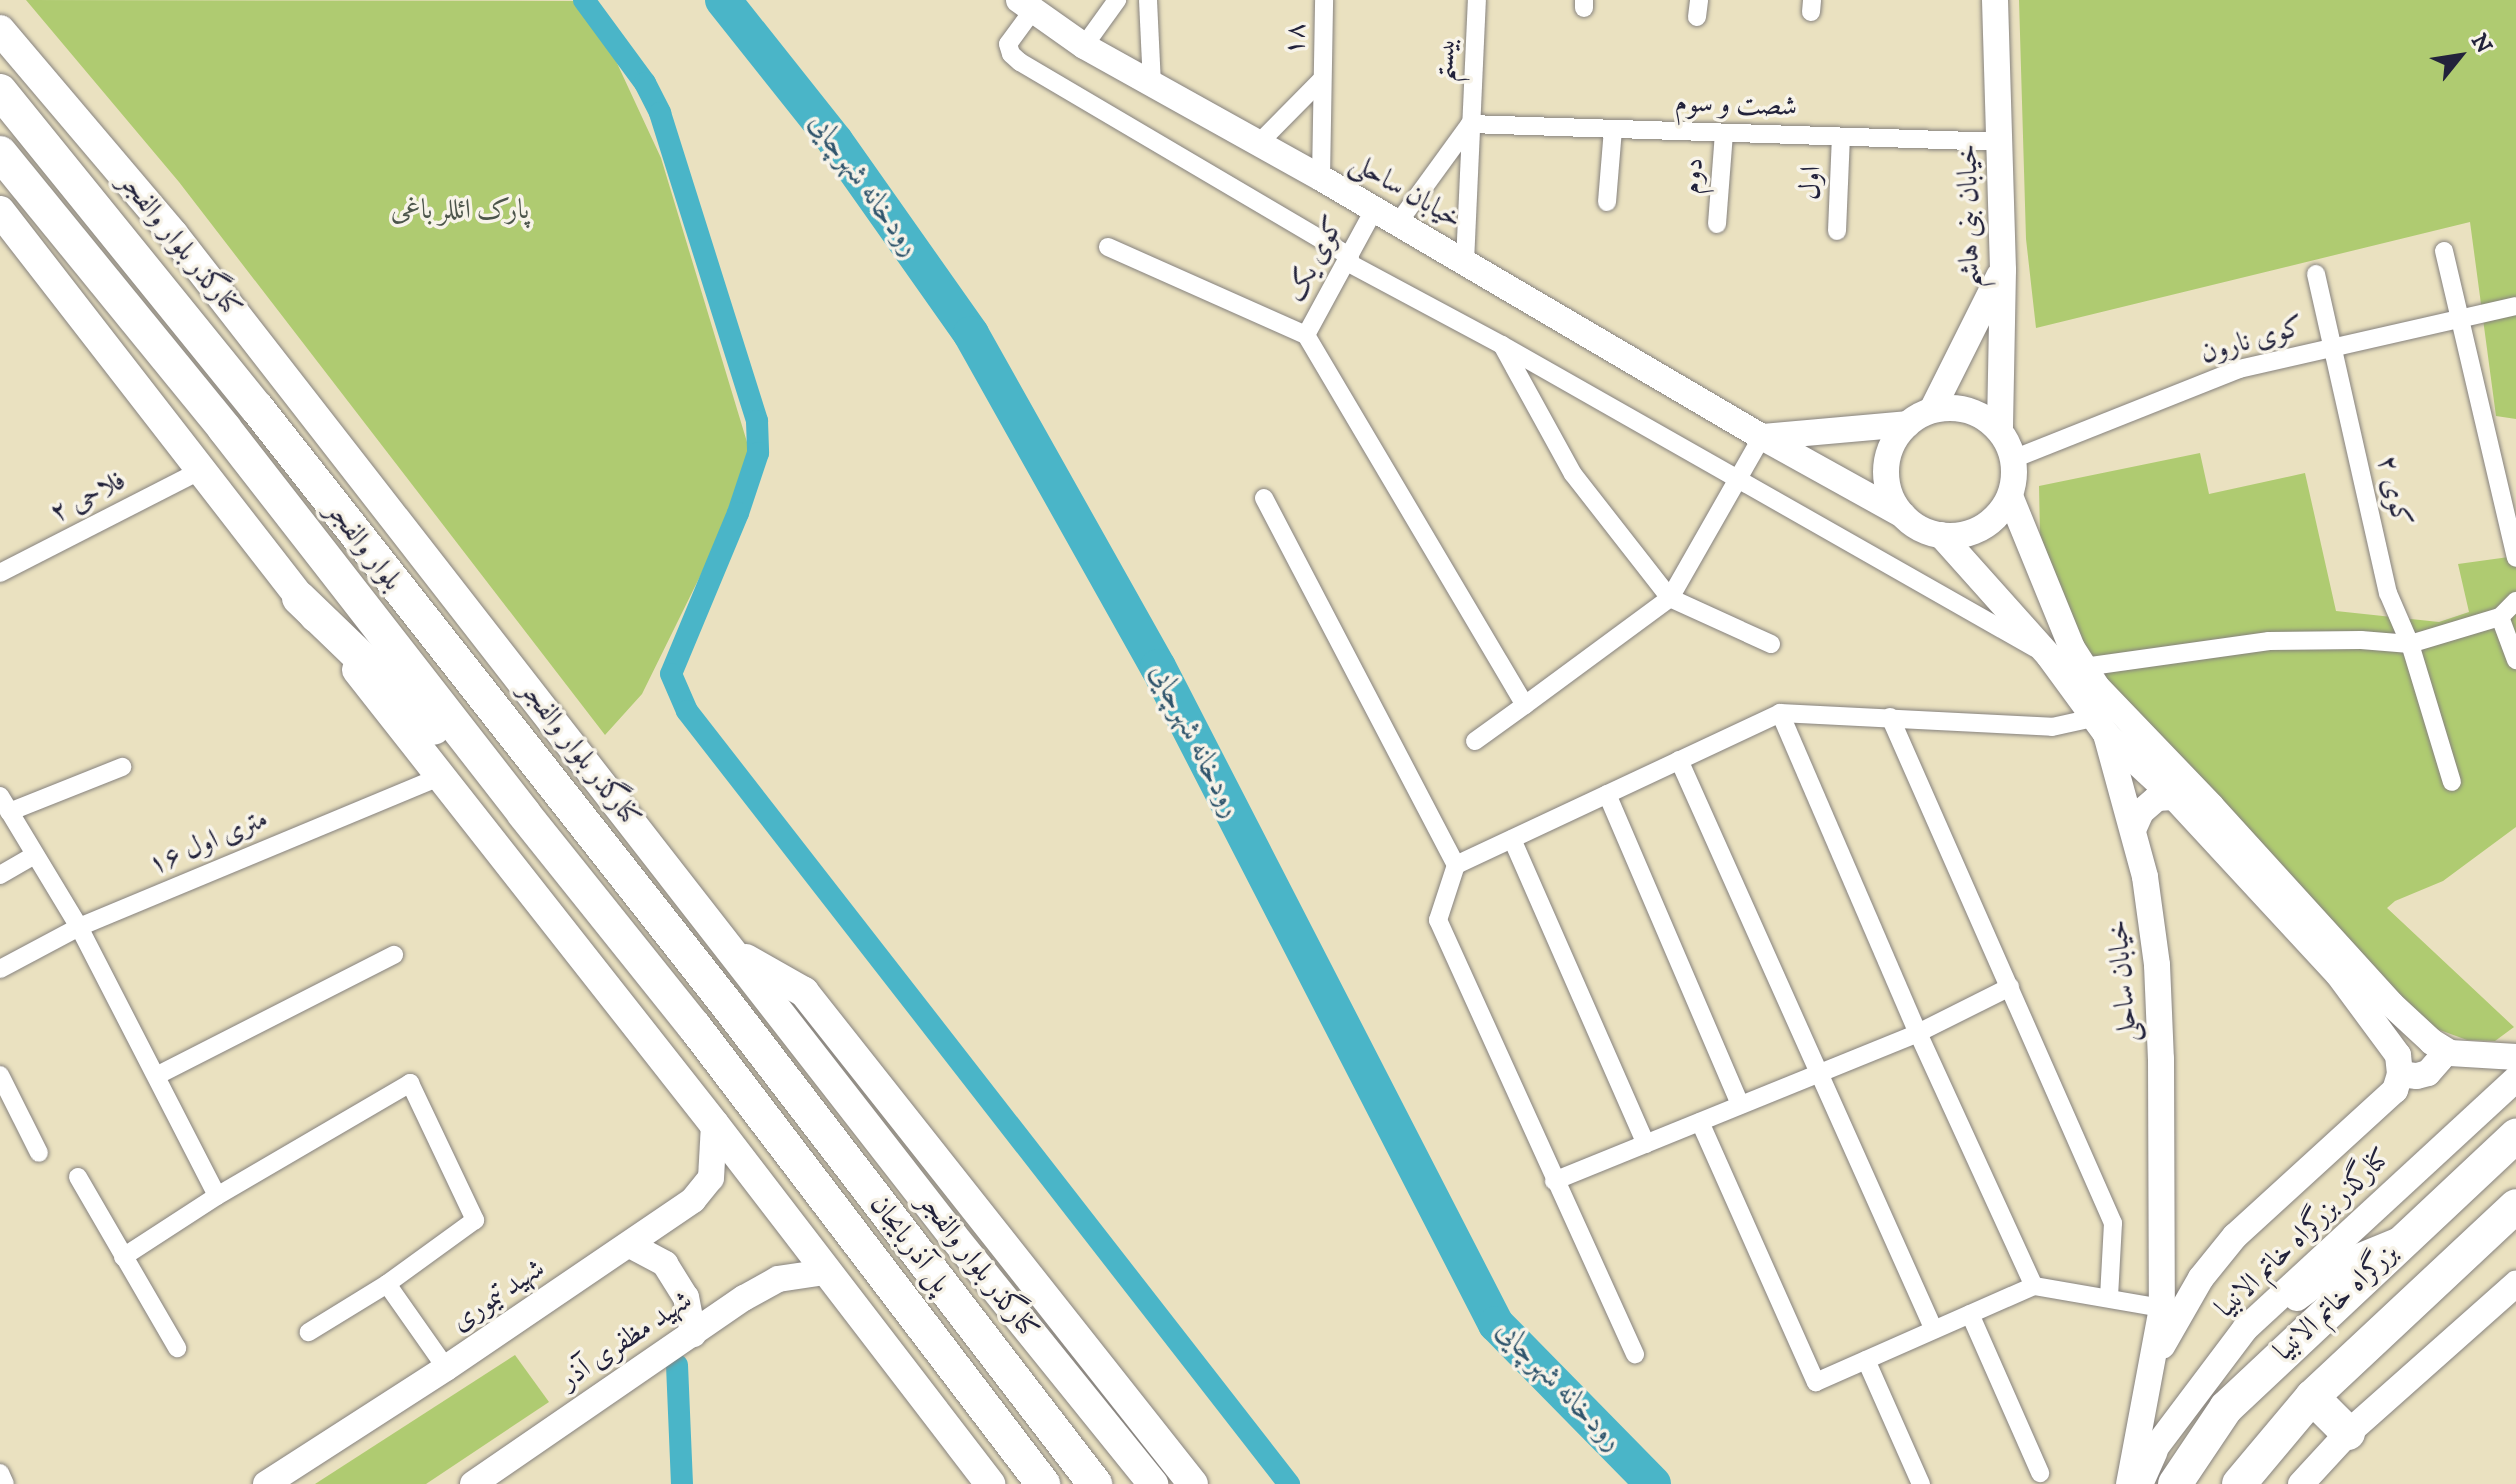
<!DOCTYPE html>
<html>
<head>
<meta charset="utf-8">
<style>
  body { margin:0 }
  #map { position:relative; width:2516px; height:1484px; overflow:hidden; background:#eae1c0; font-family:"IM FELL DW Pica",Amiri,serif }
  div>[style] { position:absolute }
  .green>* { inset:0; background:#afcb71 }
  .canal>* { height:22px; margin:-11px; padding:0 11px; transform-origin:11px; border-radius:11px; background:#4ab5c8 }
  .river>* { height:36px; margin:-18px; padding:0 18px; transform-origin:18px; border-radius:18px; background:#4ab5c8 }
  .roads { filter:drop-shadow(0 0 2px #86827e) drop-shadow(0 0 2px #86827e) }
  .street>* { height:18px; margin:-9px; padding:0 9px; transform-origin:9px; border-radius:9px; background:#fff }
  .secondary>* { height:26px; margin:-13px; padding:0 13px; transform-origin:13px; border-radius:13px; background:#fff }
  .secondary>.ring { margin:-13px; padding:0; box-sizing:content-box; background:none; border:26px solid #fff; border-radius:50% }
  .primary>* { height:30px; margin:-15px; padding:0 15px; transform-origin:15px; border-radius:15px; background:#fff }
  .highway>* { height:34px; margin:-17px; padding:0 17px; transform-origin:17px; border-radius:17px; background:#fff }
  span { translate:-50% -50%; white-space:nowrap; text-align:center; line-height:1.15; -webkit-text-stroke:7px #f7f3e8; paint-order:stroke }
  .street-label { font-size:28px; color:#22223b }
  .park-label { font-size:28px; color:#4c554b }
  .water-label { font-size:30px; color:#30556c; font-style:italic }
  .north { position:absolute; left:2420px; top:16px; width:80px; height:80px; -webkit-text-stroke:6px #f7f3e8; paint-order:stroke; rotate:60deg; font-size:22px; font-weight:700; line-height:32px; text-align:center; color:#22223b }
  .north::after { content:''; display:block; margin:auto; width:28px; height:36px; background:#22223b; clip-path:polygon(50% 0,100% 100%,50% 72%,0 100%) }
</style>
</head>
<body>
<div id="map">
  <div class="green">
    <i style="clip-path:polygon(26px 0,580px 1px,616px 61px,661px 158px,750px 452px,711px 554px,642px 694px,605px 735px,179px 182px)"></i>
    <i style="clip-path:polygon(2019px 0,2516px 0,2516px 419px,2496px 416px,2470px 222px,2036px 328px,2026px 239px)"></i>
    <i style="clip-path:polygon(2200px 453px,2209px 494px,2305px 473px,2336px 611px,2439px 622px,2469px 612px,2458px 564px,2516px 556px,2516px 827px,2443px 881px,2395px 901px,2387px 908px,2514px 1027px,2495px 1041px,2467px 1040px,2437px 1029px,2414px 1012px,2103px 702px,2040px 535px,2039px 486px)"></i>
    <i style="clip-path:polygon(515px 1355px,549px 1402px,426px 1484px,315px 1484px)"></i>
  </div>
  <div class="canal">
    <i style="left:584px;top:0;width:103px;rotate:53.7deg"></i>
    <i style="left:645px;top:83px;width:34px;rotate:63deg"></i>
    <i style="left:660px;top:113px;width:323px;rotate:72.5deg"></i>
    <i style="left:757px;top:421px;width:32px;rotate:88deg"></i>
    <i style="left:758px;top:453px;width:63px;rotate:108.4deg"></i>
    <i style="left:738px;top:513px;width:174px;rotate:112.6deg"></i>
    <i style="left:671px;top:674px;width:40px;rotate:66.6deg"></i>
    <i style="left:687px;top:711px;width:980px;rotate:52.09deg"></i>
    <i style="left:677px;top:1365px;width:119px;rotate:87.6deg"></i>
  </div>
  <div class="river">
    <i style="left:723px;top:0;width:180px;rotate:51.5deg"></i>
    <i style="left:835px;top:141px;width:236px;rotate:54.8deg"></i>
    <i style="left:971px;top:334px;width:382px;rotate:60.7deg"></i>
    <i style="left:1158px;top:667px;width:739px;rotate:62.78deg"></i>
    <i style="left:1496px;top:1324px;width:224px;rotate:45.5deg"></i>
  </div>
  <div class="roads">
    <div class="street">
      <i style="left:1148px;top:0;width:85px;rotate:87.3deg"></i>
      <i style="left:1584px;top:8px;width:8px;rotate:-90deg"></i>
      <i style="left:1033px;top:10px;width:42px;rotate:126.3deg"></i>
      <i style="left:1008px;top:44px;width:10px;rotate:73deg"></i>
      <i style="left:1011px;top:54px;width:12px;rotate:42deg"></i>
      <i style="left:1020px;top:62px;width:383px;rotate:30.5deg"></i>
      <i style="left:1811px;top:12px;width:12px;rotate:-85deg"></i>
      <i style="left:1697px;top:17px;width:17px;rotate:-83deg"></i>
      <i style="left:1084px;top:46px;width:57px;rotate:-54.3deg"></i>
      <i style="left:1470px;top:124px;width:531px;rotate:1.94deg"></i>
      <i style="left:1258px;top:144px;width:91px;rotate:-45.4deg"></i>
      <i style="left:1321px;top:178px;width:178px;rotate:-89deg"></i>
      <i style="left:1607px;top:202px;width:73px;rotate:-85.3deg"></i>
      <i style="left:1398px;top:223px;width:122px;rotate:-54deg"></i>
      <i style="left:1717px;top:224px;width:91px;rotate:-85.6deg"></i>
      <i style="left:1837px;top:231px;width:94px;rotate:-87.6deg"></i>
      <i style="left:1108px;top:247px;width:217px;rotate:24deg"></i>
      <i style="left:1306px;top:335px;width:430px;rotate:59.4deg"></i>
      <i style="left:1525px;top:705px;width:180px;rotate:-36.4deg"></i>
      <i style="left:1670px;top:598px;width:185px;rotate:-60.3deg"></i>
      <i style="left:2444px;top:251px;width:315px;rotate:76.8deg"></i>
      <i style="left:1347px;top:262px;width:176px;rotate:28.2deg"></i>
      <i style="left:1502px;top:345px;width:147px;rotate:61.2deg"></i>
      <i style="left:1573px;top:474px;width:157px;rotate:52deg"></i>
      <i style="left:1670px;top:598px;width:111px;rotate:24.5deg"></i>
      <i style="left:1465px;top:262px;width:262px;rotate:-87.4deg"></i>
      <i style="left:2316px;top:274px;width:327px;rotate:77.3deg"></i>
      <i style="left:2388px;top:593px;width:56px;rotate:66.7deg"></i>
      <i style="left:2410px;top:644px;width:144px;rotate:73.1deg"></i>
      <i style="left:1306px;top:335px;width:142px;rotate:-61.5deg"></i>
      <i style="left:1502px;top:345px;width:613px;rotate:29.62deg"></i>
      <i style="left:2013px;top:459px;width:243px;rotate:-21.7deg"></i>
      <i style="left:2239px;top:369px;width:284px;rotate:-12.8deg"></i>
      <i style="left:1264px;top:498px;width:414px;rotate:62.4deg"></i>
      <i style="left:1456px;top:865px;width:358px;rotate:-25.1deg"></i>
      <i style="left:1780px;top:713px;width:272px;rotate:2.9deg"></i>
      <i style="left:2052px;top:727px;width:42px;rotate:-12.4deg"></i>
      <i style="left:0;top:573px;width:226px;rotate:-27.1deg"></i>
      <i style="left:2500px;top:617px;width:46px;rotate:69.6deg"></i>
      <i style="left:2084px;top:667px;width:187px;rotate:-8deg"></i>
      <i style="left:2269px;top:641px;width:92px;rotate:-0.6deg"></i>
      <i style="left:2361px;top:640px;width:49px;rotate:4.7deg"></i>
      <i style="left:2410px;top:644px;width:94px;rotate:-16.7deg"></i>
      <i style="left:2500px;top:617px;width:23px;rotate:-45deg"></i>
      <i style="left:1780px;top:713px;width:348px;rotate:66.7deg"></i>
      <i style="left:1918px;top:1033px;width:278px;rotate:65.4deg"></i>
      <i style="left:1890px;top:717px;width:553px;rotate:66.22deg"></i>
      <i style="left:2113px;top:1223px;width:75px;rotate:93.1deg"></i>
      <i style="left:1475px;top:741px;width:62px;rotate:-35.8deg"></i>
      <i style="left:1679px;top:760px;width:624px;rotate:65.9deg"></i>
      <i style="left:1607px;top:794px;width:338px;rotate:66.8deg"></i>
      <i style="left:0;top:796px;width:153px;rotate:58.9deg"></i>
      <i style="left:79px;top:927px;width:302px;rotate:62.8deg"></i>
      <i style="left:217px;top:1196px;width:112px;rotate:147deg"></i>
      <i style="left:9px;top:812px;width:122px;rotate:-21.7deg"></i>
      <i style="left:1512px;top:839px;width:333px;rotate:66.3deg"></i>
      <i style="left:1456px;top:865px;width:58px;rotate:108.1deg"></i>
      <i style="left:1438px;top:920px;width:477px;rotate:65.6deg"></i>
      <i style="left:0;top:875px;width:38px;rotate:-30deg"></i>
      <i style="left:0;top:969px;width:89px;rotate:-28deg"></i>
      <i style="left:79px;top:927px;width:393px;rotate:-22.6deg"></i>
      <i style="left:0;top:1075px;width:87px;rotate:63.4deg"></i>
      <i style="left:158px;top:1075px;width:265px;rotate:-27deg"></i>
      <i style="left:1700px;top:1122px;width:285px;rotate:66deg"></i>
      <i style="left:1816px;top:1382px;width:238px;rotate:-23.8deg"></i>
      <i style="left:2034px;top:1286px;width:130px;rotate:9.8deg"></i>
      <i style="left:78px;top:1177px;width:198px;rotate:59.9deg"></i>
      <i style="left:1554px;top:1181px;width:393px;rotate:-22.1deg"></i>
      <i style="left:1918px;top:1033px;width:103px;rotate:-26.6deg"></i>
      <i style="left:217px;top:1196px;width:224px;rotate:-30.3deg"></i>
      <i style="left:410px;top:1083px;width:152px;rotate:64.6deg"></i>
      <i style="left:475px;top:1220px;width:109px;rotate:144deg"></i>
      <i style="left:387px;top:1284px;width:92px;rotate:148.4deg"></i>
      <i style="left:387px;top:1284px;width:103px;rotate:54.9deg"></i>
      <i style="left:1970px;top:1314px;width:174px;rotate:66.2deg"></i>
      <i style="left:1866px;top:1360px;width:136px;rotate:66.1deg"></i>
      <i style="left:0;top:1473px;width:12px;rotate:66deg"></i>
    </div>
    <div class="secondary">
      <i style="left:1019px;top:0;width:80px;rotate:35.3deg"></i>
      <i style="left:1084px;top:46px;width:271px;rotate:29.1deg"></i>
      <i style="left:1321px;top:178px;width:511px;rotate:30.43deg"></i>
      <i style="left:1762px;top:437px;width:161px;rotate:29deg"></i>
      <i style="left:1995px;top:0;width:270px;rotate:88.3deg"></i>
      <i style="left:2003px;top:270px;width:161px;rotate:91.1deg"></i>
      <i class="ring" style="left:1886px;top:408px;width:102px;height:102px"></i>
      <i style="left:1932px;top:410px;width:150px;rotate:-63.4deg"></i>
      <i style="left:1762px;top:437px;width:146px;rotate:-5.1deg"></i>
      <i style="left:2010px;top:496px;width:164px;rotate:67.8deg"></i>
      <i style="left:2072px;top:648px;width:46px;rotate:57.3deg"></i>
      <i style="left:2097px;top:687px;width:165px;rotate:46.2deg"></i>
      <i style="left:2211px;top:806px;width:268px;rotate:47.7deg"></i>
      <i style="left:2391px;top:1004px;width:56px;rotate:42.8deg"></i>
      <i style="left:2432px;top:1042px;width:21px;rotate:31deg"></i>
      <i style="left:2450px;top:1053px;width:66px;rotate:3.5deg"></i>
      <i style="left:1941px;top:535px;width:162px;rotate:48.2deg"></i>
      <i style="left:2049px;top:656px;width:97px;rotate:53.8deg"></i>
      <i style="left:2106px;top:734px;width:148px;rotate:74.7deg"></i>
      <i style="left:2145px;top:877px;width:89px;rotate:82.2deg"></i>
      <i style="left:2157px;top:965px;width:94px;rotate:87.6deg"></i>
      <i style="left:2161px;top:1059px;width:249px;rotate:89.8deg"></i>
      <i style="left:2162px;top:1308px;width:179px;rotate:100.6deg"></i>
      <i style="left:2106px;top:734px;width:93px;rotate:42.8deg"></i>
      <i style="left:2174px;top:797px;width:241px;rotate:47.2deg"></i>
      <i style="left:2338px;top:974px;width:101px;rotate:53.5deg"></i>
      <i style="left:2398px;top:1055px;width:19px;rotate:84deg"></i>
      <i style="left:2400px;top:1074px;width:17px;rotate:107deg"></i>
      <i style="left:2395px;top:1090px;width:217px;rotate:137.6deg"></i>
      <i style="left:2235px;top:1236px;width:54px;rotate:129deg"></i>
      <i style="left:2201px;top:1278px;width:78px;rotate:119.8deg"></i>
      <i style="left:2133px;top:830px;width:20px;rotate:-66deg"></i>
      <i style="left:2141px;top:812px;width:21px;rotate:-41deg"></i>
      <i style="left:2157px;top:798px;width:17px;rotate:-3deg"></i>
      <i style="left:2400px;top:1074px;width:17px;rotate:7deg"></i>
      <i style="left:2417px;top:1076px;width:11px;rotate:-15deg"></i>
      <i style="left:2428px;top:1073px;width:18px;rotate:-49deg"></i>
      <i style="left:2440px;top:1059px;width:10px;rotate:-84deg"></i>
      <i style="left:630px;top:1245px;width:40px;rotate:28deg"></i>
      <i style="left:665px;top:1264px;width:39px;rotate:58deg"></i>
      <i style="left:686px;top:1297px;width:38px;rotate:79deg"></i>
      <i style="left:2297px;top:1298px;width:61px;rotate:-36.3deg"></i>
      <i style="left:2346px;top:1262px;width:61px;rotate:-22.3deg"></i>
      <i style="left:2153px;top:1451px;width:153px;rotate:-53deg"></i>
      <i style="left:2245px;top:1329px;width:369px;rotate:-42.7deg"></i>
      <i style="left:266px;top:1484px;width:214px;rotate:-32.8deg"></i>
      <i style="left:446px;top:1368px;width:299px;rotate:-34.2deg"></i>
      <i style="left:693px;top:1200px;width:28px;rotate:-51deg"></i>
      <i style="left:711px;top:1178px;width:54px;rotate:-86.8deg"></i>
      <i style="left:473px;top:1484px;width:329px;rotate:-34.5deg"></i>
      <i style="left:744px;top:1298px;width:39px;rotate:-29deg"></i>
      <i style="left:778px;top:1279px;width:48px;rotate:-8.5deg"></i>
      <i style="left:2301px;top:1484px;width:69px;rotate:-47.3deg"></i>
      <i style="left:2348px;top:1433px;width:225px;rotate:-41.6deg"></i>
    </div>
    <div class="primary">
      <i style="left:0;top:30px;width:267px;rotate:49.7deg"></i>
      <i style="left:173px;top:234px;width:1270px;rotate:52.1deg"></i>
      <i style="left:953px;top:1236px;width:319px;rotate:51.1deg"></i>
      <i style="left:0;top:211px;width:514px;rotate:52.19deg"></i>
      <i style="left:357px;top:670px;width:578px;rotate:51.82deg"></i>
      <i style="left:714px;top:1124px;width:454px;rotate:52.5deg"></i>
      <i style="left:746px;top:959px;width:67px;rotate:29.6deg"></i>
      <i style="left:804px;top:992px;width:627px;rotate:51.67deg"></i>
      <i style="left:2138px;top:1484px;width:36px;rotate:-66deg"></i>
    </div>
    <div class="highway">
      <i style="left:0;top:91px;width:408px;rotate:51deg"></i>
      <i style="left:257px;top:408px;width:756px;rotate:51.77deg"></i>
      <i style="left:725px;top:1002px;width:608px;rotate:52.49deg"></i>
      <i style="left:0;top:153px;width:355px;rotate:50.8deg"></i>
      <i style="left:224px;top:428px;width:489px;rotate:52.1deg"></i>
      <i style="left:524px;top:814px;width:272px;rotate:51.3deg"></i>
      <i style="left:694px;top:1026px;width:576px;rotate:52.69deg"></i>
      <i style="left:299px;top:598px;width:187px;rotate:43.9deg"></i>
      <i style="left:2312px;top:1397px;width:51px;rotate:45deg"></i>
      <i style="left:2175px;top:1484px;width:92px;rotate:-56.1deg"></i>
      <i style="left:2226px;top:1408px;width:398px;rotate:-43.2deg"></i>
      <i style="left:2239px;top:1484px;width:114px;rotate:-50deg"></i>
      <i style="left:2312px;top:1397px;width:279px;rotate:-43.1deg"></i>
    </div>
  </div>
  <div class="street-label">
    <span style="left:1295px;top:39px;rotate:-88deg">۱۸</span>
    <span style="left:1445px;top:60px;rotate:-87deg">بیستم</span>
    <span style="left:1736px;top:105px;rotate:2deg">شصت و سوم</span>
    <span style="left:1693px;top:176px;rotate:-86deg">دوم</span>
    <span style="left:1811px;top:183px;rotate:-88deg">اول</span>
    <span style="left:1406px;top:191px;rotate:30deg">خیابان ساحلی</span>
    <span style="left:1969px;top:216px;rotate:-91deg">خیابان بنی هاشم</span>
    <span style="left:180px;top:245px;rotate:51deg">کنارگذر بلوار والفجر</span>
    <span style="left:1315px;top:259px;rotate:-62deg">کوی یک</span>
    <span style="left:2252px;top:340px;rotate:-16deg">کوی نارون</span>
    <span style="left:2394px;top:491px;rotate:77deg">کوی ۲</span>
    <span style="left:88px;top:497px;rotate:-27deg">فلاحی ۲</span>
    <span style="left:364px;top:546px;rotate:52deg">بلوار والفجر</span>
    <span style="left:580px;top:754px;rotate:52deg">کنارگذر بلوار والفجر</span>
    <span style="left:208px;top:842px;rotate:-23deg">۱۶ متری اول</span>
    <span style="left:2123px;top:981px;rotate:-95deg">خیابان ساحلی</span>
    <span style="left:2303px;top:1233px;rotate:-44deg">کنارگذر بزرگراه خاتم الانبیا</span>
    <span style="left:910px;top:1244px;rotate:53deg">پل آذربایجان</span>
    <span style="left:978px;top:1266px;rotate:52deg">کنارگذر بلوار والفجر</span>
    <span style="left:498px;top:1295px;rotate:-34deg">شهید تیموری</span>
    <span style="left:2336px;top:1302px;rotate:-43deg">بزرگراه خاتم الانبیا</span>
    <span style="left:626px;top:1340px;rotate:-34deg">شهید مظفری آذر</span>
  </div>
  <div class="park-label">
    <span style="left:460px;top:210px">پارک ائللر باغی</span>
  </div>
  <div class="water-label">
    <span style="left:864px;top:185px;rotate:54deg">رودخانه شهرچایی</span>
    <span style="left:1195px;top:741px;rotate:63deg">رودخانه شهرچایی</span>
    <span style="left:1559px;top:1386px;rotate:46deg">رودخانه شهرچایی</span>
  </div>
  <div class="north">N</div>
</div>
</body>
</html>
